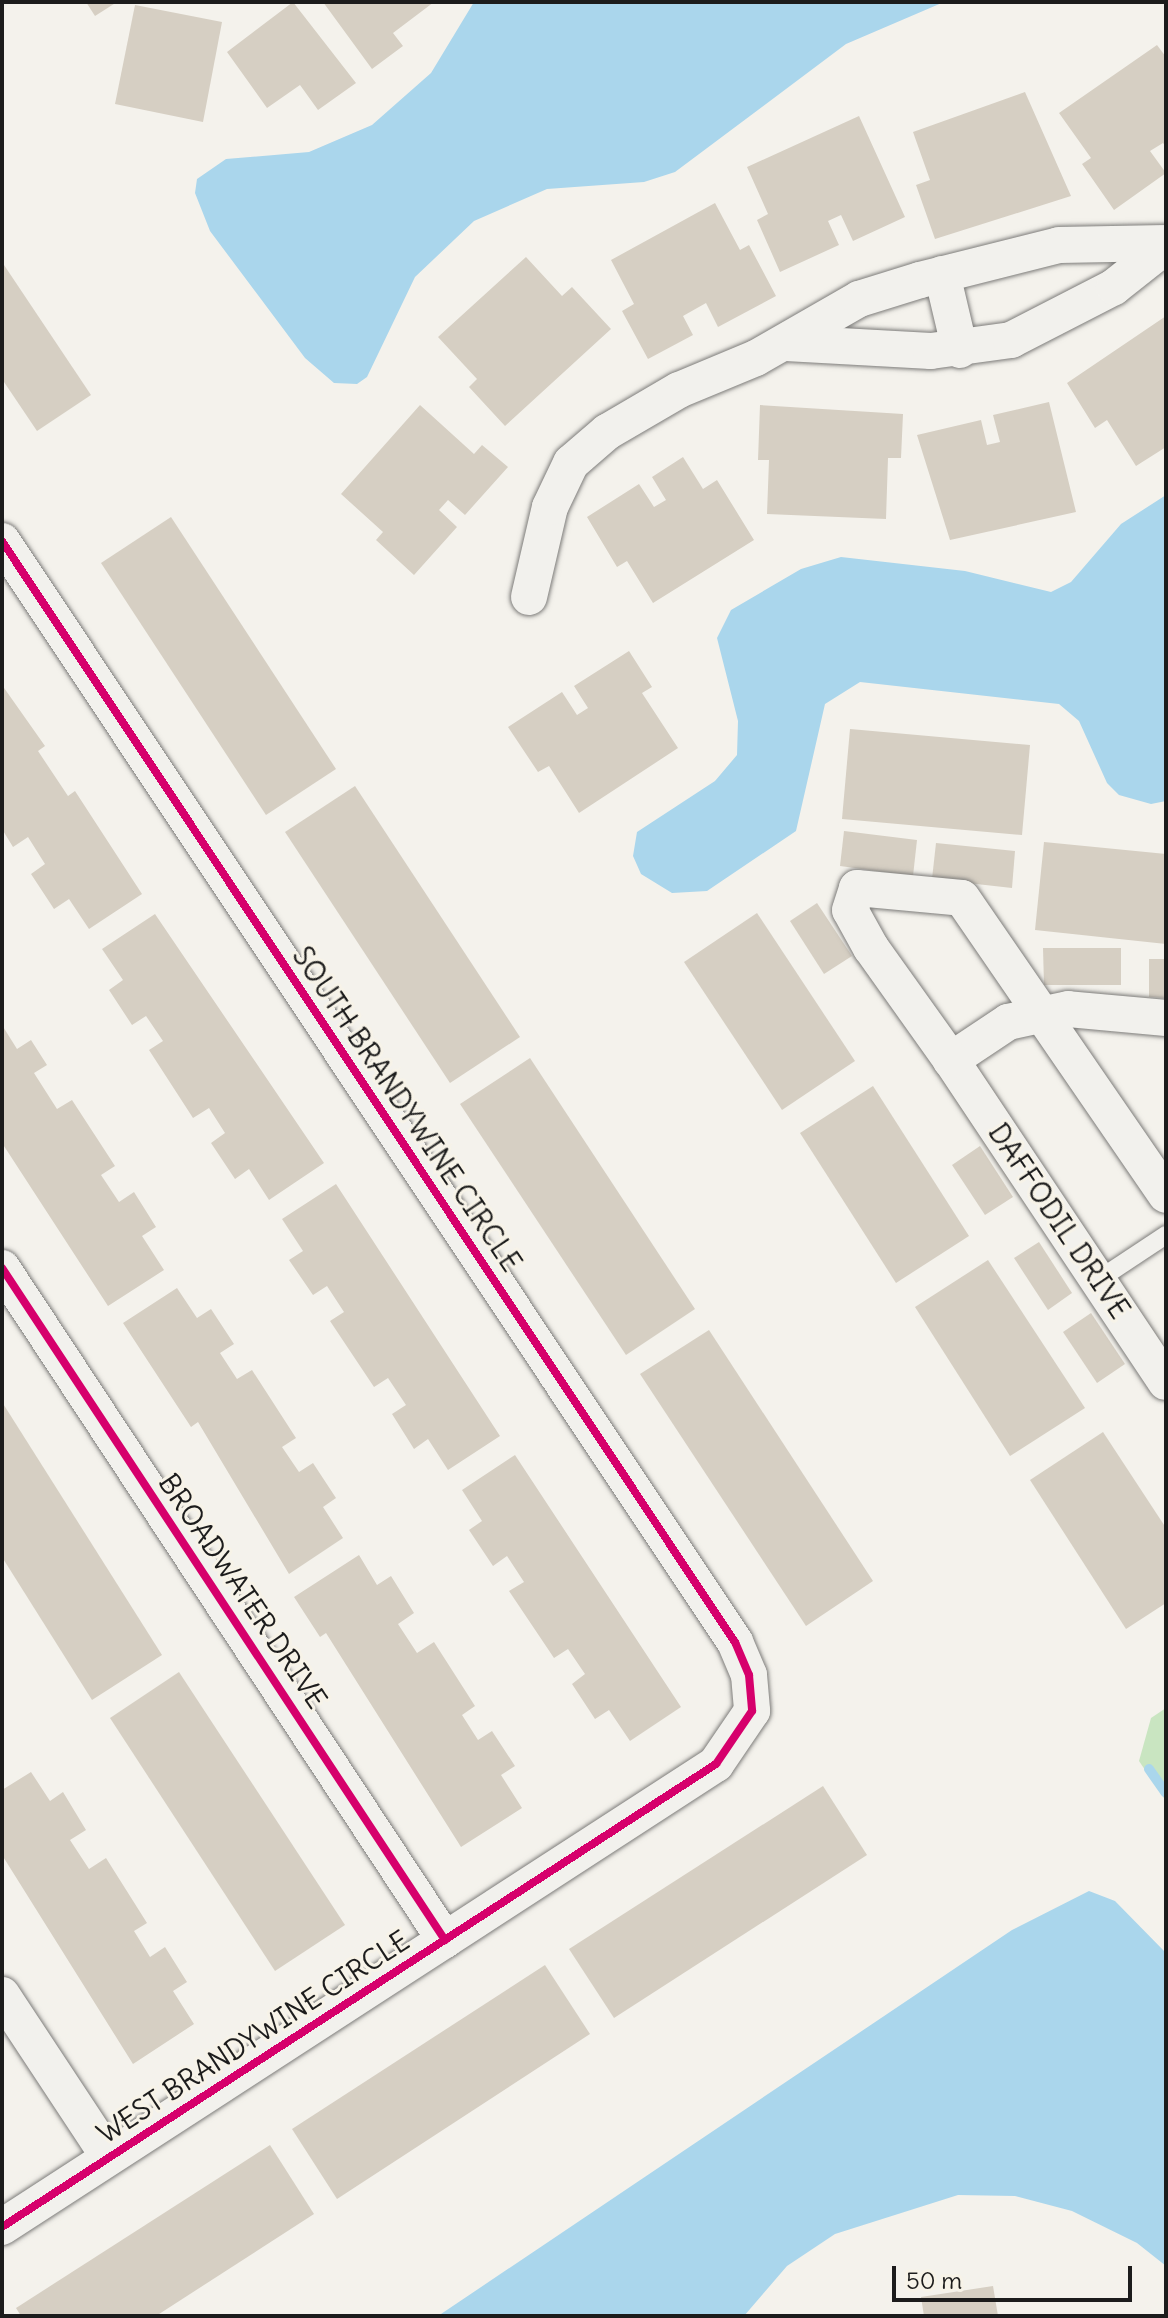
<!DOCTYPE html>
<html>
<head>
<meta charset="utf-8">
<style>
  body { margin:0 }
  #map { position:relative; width:1168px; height:2318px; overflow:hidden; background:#f4f2ec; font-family:Delius,sans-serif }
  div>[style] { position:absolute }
  .green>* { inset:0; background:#c9e5c1 }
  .water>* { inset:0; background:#aad6ec }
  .stream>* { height:10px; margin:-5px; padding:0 5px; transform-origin:5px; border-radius:5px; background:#aad6ec }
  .building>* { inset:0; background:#d6cfc3 }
  .roads { filter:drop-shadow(0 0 2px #7d7c7a) drop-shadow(0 0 2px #7d7c7a) }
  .service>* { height:18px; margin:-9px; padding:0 9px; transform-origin:9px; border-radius:9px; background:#f2f1ed }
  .minor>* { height:36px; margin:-18px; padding:0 18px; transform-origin:18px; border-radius:18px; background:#f2f1ed }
  .cycleway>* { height:8px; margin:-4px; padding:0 4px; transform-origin:4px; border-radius:4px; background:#d6006c }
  span { translate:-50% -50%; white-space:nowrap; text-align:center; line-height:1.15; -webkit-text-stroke:6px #f7f3e8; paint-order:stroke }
  .street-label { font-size:28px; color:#1c1c1c }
  .frame { position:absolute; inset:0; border:4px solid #1c1c1c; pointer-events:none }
  .scale { position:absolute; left:892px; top:2266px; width:240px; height:36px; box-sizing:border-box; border:4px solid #1c1c1c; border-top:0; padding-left:10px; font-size:24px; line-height:28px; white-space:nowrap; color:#1c1c1c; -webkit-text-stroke:6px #f7f3e8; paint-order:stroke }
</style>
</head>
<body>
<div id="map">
  <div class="green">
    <i style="clip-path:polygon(1166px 1708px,1166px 1801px,1139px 1761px,1151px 1718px)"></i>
  </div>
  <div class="water">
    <i style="clip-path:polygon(474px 2px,944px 2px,846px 44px,675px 172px,644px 182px,547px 189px,474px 221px,415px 277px,367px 377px,357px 384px,334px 383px,305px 358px,210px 231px,195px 193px,197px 179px,226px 159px,309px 152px,372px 125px,431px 73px)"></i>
    <i style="clip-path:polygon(1166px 495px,1166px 801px,1151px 804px,1119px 795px,1107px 783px,1079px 721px,1059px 704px,860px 682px,825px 704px,796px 831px,707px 891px,672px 893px,641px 874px,633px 856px,637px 832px,715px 781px,737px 755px,738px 721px,717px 638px,731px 610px,801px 569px,841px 557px,965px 571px,1051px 592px,1071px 582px,1121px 524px)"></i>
    <i style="clip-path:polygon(1089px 1891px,1115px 1901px,1166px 1953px,1166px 2266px,1137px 2243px,1072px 2211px,1015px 2196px,958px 2195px,835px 2234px,787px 2266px,744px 2316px,438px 2316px,1012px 1930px)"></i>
  </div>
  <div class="stream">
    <i style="left:1149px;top:1769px;width:29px;rotate:55deg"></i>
  </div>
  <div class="building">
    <i style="clip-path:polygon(86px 2px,117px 2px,95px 16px)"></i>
    <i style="clip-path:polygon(293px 2px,356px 83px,318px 110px,300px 85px,267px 108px,227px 52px)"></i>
    <i style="clip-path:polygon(323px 2px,434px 2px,393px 33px,403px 46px,372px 69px)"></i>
    <i style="clip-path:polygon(135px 5px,222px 22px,203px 122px,115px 104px)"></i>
    <i style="clip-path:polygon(1157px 45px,1166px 57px,1166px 147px,1163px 143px,1150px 151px,1166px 173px,1114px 210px,1082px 164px,1091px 158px,1059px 113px)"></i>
    <i style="clip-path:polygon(1025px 92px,1071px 196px,935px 239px,916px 185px,930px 180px,913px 132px)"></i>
    <i style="clip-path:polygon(859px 116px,905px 217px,853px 241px,841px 215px,828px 221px,839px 245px,780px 272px,757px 220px,768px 214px,747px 167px)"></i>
    <i style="clip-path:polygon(715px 203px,740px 250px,749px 245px,776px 296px,718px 327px,706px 303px,683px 316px,693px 335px,648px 359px,622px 311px,634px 304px,611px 260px)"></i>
    <i style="clip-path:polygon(526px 257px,562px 296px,572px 287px,611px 329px,505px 426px,469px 387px,477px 379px,438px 337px)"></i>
    <i style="clip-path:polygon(2px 262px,91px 395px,37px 431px,2px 379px)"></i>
    <i style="clip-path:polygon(1166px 316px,1166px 447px,1136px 466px,1107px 420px,1095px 428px,1067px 383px)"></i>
    <i style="clip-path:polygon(1049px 402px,1076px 512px,950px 540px,917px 435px,981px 420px,987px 445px,1000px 442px,993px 415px)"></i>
    <i style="clip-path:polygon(420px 405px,474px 454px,482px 445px,508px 467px,465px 515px,448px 500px,439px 510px,457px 527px,414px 575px,376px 540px,383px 532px,341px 494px)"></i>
    <i style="clip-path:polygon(760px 405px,903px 414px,901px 458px,888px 458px,886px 519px,767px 514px,769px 460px,758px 460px)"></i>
    <i style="clip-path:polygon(683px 457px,703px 489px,717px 480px,754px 540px,653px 603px,627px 561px,617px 567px,587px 517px,639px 484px,654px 507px,666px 500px,652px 477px)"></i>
    <i style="clip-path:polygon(171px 517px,336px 769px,266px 815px,101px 563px)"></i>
    <i style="clip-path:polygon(629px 651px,652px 687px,642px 693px,678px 748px,579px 813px,549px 766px,538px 772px,508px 727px,562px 692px,577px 715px,588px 708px,574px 686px)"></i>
    <i style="clip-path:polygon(2px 685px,45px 746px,38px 751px,68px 796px,75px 791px,142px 894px,89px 929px,69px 899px,54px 909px,31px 874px,45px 864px,28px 837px,13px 847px,2px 829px)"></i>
    <i style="clip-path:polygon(850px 729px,1030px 745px,1022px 835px,842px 819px)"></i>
    <i style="clip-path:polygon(355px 786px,520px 1037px,450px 1083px,285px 832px)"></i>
    <i style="clip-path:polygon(844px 831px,917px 840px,913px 876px,840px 866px)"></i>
    <i style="clip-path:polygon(1044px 842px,1166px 854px,1166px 944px,1035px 930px)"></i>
    <i style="clip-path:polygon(936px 843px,1015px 851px,1012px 888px,932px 879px)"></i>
    <i style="clip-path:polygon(817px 903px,852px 956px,824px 974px,790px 921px)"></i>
    <i style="clip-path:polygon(757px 913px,855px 1061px,782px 1110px,684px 962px)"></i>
    <i style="clip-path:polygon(155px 914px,324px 1163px,269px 1200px,249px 1169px,235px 1179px,211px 1143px,225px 1133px,209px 1108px,193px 1118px,149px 1050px,163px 1041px,146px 1016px,132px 1025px,109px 990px,123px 980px,102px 949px)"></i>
    <i style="clip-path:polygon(1043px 948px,1121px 948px,1121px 985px,1044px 985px)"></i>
    <i style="clip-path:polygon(1149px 959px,1166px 959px,1166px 998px,1149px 997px)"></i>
    <i style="clip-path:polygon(2px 1025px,17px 1049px,31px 1040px,47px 1065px,34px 1073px,57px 1109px,72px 1100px,115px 1166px,101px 1175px,119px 1202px,134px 1192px,156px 1227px,142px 1236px,164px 1270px,108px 1306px,2px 1143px)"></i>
    <i style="clip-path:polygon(530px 1058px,695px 1309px,626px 1355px,460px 1104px)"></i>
    <i style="clip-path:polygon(873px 1086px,969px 1236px,896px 1283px,800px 1133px)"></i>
    <i style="clip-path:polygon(980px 1146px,1013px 1197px,985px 1215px,952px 1165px)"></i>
    <i style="clip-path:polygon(336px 1184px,500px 1436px,448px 1470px,428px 1439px,414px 1449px,392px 1414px,406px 1405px,388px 1378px,374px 1387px,330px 1321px,344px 1312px,327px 1286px,313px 1295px,289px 1260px,303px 1251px,282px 1219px)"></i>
    <i style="clip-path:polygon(1039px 1242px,1072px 1293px,1048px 1310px,1014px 1258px)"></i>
    <i style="clip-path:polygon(988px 1260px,1085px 1408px,1010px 1456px,915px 1307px)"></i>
    <i style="clip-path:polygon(177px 1288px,197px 1318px,211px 1309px,234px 1344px,220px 1353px,237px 1379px,252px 1370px,296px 1438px,282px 1447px,299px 1472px,313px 1463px,336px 1498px,323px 1507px,343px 1538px,289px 1574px,198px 1422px,191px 1427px,123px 1323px)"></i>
    <i style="clip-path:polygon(1091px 1313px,1125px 1364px,1097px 1383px,1063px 1332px)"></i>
    <i style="clip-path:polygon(709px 1330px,873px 1581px,806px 1626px,640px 1374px)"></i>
    <i style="clip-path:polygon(2px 1402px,162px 1655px,92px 1700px,2px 1557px)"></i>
    <i style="clip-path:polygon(1103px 1432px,1166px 1528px,1166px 1603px,1126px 1629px,1030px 1480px)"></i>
    <i style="clip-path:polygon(515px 1455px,681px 1707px,630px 1741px,609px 1710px,595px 1719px,572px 1684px,585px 1674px,568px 1649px,554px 1658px,509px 1591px,524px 1582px,507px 1556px,493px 1566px,469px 1530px,482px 1521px,462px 1490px)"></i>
    <i style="clip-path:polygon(359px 1555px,377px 1585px,391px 1576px,414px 1613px,398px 1624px,417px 1653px,434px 1642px,475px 1706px,462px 1715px,478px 1740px,492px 1731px,515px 1766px,501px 1775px,522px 1808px,461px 1847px,326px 1633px,320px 1637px,294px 1597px)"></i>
    <i style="clip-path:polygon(179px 1672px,345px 1925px,275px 1971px,110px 1718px)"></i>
    <i style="clip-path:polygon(31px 1772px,50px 1801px,63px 1792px,86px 1830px,70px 1840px,89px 1869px,106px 1858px,147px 1923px,134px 1931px,150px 1957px,165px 1947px,187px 1982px,173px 1991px,194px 2024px,133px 2064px,2px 1855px,2px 1790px)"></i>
    <i style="clip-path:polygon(823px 1786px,867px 1855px,614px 2018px,569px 1949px)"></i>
    <i style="clip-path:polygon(545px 1965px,590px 2034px,337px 2199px,292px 2129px)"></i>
    <i style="clip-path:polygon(270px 2145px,314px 2214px,156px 2316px,21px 2316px,16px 2308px)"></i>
    <i style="clip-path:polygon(993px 2286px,998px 2316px,924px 2316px,921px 2297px)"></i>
  </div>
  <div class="roads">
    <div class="service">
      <i style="left:1098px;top:1280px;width:82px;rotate:-33.5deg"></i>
    </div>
    <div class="minor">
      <i style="left:942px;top:274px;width:78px;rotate:76.7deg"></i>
      <i style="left:786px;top:343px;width:145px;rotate:3.2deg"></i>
      <i style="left:931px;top:351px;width:81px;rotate:-7.8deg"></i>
      <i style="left:1011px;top:340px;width:116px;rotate:-27.2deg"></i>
      <i style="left:1114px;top:287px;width:66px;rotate:-38.3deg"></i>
      <i style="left:2px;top:541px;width:1323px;rotate:56.35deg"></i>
      <i style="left:735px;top:1642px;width:36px;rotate:67deg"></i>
      <i style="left:749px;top:1675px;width:36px;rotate:85deg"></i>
      <i style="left:752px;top:1711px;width:64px;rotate:124.2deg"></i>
      <i style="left:716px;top:1764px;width:851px;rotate:147.04deg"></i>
      <i style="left:529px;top:597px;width:92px;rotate:-76.9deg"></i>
      <i style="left:550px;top:507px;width:49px;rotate:-64.5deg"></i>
      <i style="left:571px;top:463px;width:48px;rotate:-40.7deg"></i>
      <i style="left:607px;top:432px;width:83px;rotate:-30.3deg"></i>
      <i style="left:679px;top:390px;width:83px;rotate:-22.6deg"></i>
      <i style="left:756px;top:358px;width:119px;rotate:-29.8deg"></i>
      <i style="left:859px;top:299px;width:64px;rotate:-17.3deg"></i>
      <i style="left:920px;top:280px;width:143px;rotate:-14.1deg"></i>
      <i style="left:1059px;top:245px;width:107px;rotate:-1.1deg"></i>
      <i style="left:1166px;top:1018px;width:98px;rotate:-174.8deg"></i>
      <i style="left:1068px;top:1009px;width:61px;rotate:167.8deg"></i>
      <i style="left:1008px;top:1022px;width:69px;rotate:146.3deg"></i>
      <i style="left:951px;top:1060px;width:387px;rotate:56.3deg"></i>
      <i style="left:951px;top:1060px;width:138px;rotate:-125.5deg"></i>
      <i style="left:871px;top:948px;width:43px;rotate:-118.9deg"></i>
      <i style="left:850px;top:910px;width:23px;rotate:-72deg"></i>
      <i style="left:857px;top:888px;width:105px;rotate:5.4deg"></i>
      <i style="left:962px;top:898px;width:360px;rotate:55.5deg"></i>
      <i style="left:2px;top:1268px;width:805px;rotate:56.61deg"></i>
      <i style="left:2px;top:1995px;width:193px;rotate:56.6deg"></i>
    </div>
  </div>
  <div class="cycleway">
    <i style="left:2px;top:541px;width:1323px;rotate:56.35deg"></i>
    <i style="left:735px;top:1642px;width:36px;rotate:67deg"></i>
    <i style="left:749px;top:1675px;width:36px;rotate:85deg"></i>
    <i style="left:752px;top:1711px;width:64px;rotate:124.2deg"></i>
    <i style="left:716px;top:1764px;width:851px;rotate:147.04deg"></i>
    <i style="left:2px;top:1268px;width:805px;rotate:56.61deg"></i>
  </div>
  <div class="street-label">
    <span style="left:407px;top:1109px;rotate:56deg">SOUTH BRANDYWINE CIRCLE</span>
    <span style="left:1059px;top:1221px;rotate:56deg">DAFFODIL DRIVE</span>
    <span style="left:243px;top:1591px;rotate:56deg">BROADWATER DRIVE</span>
    <span style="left:253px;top:2037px;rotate:-33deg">WEST BRANDYWINE CIRCLE</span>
  </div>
  <div class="frame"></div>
  <div class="scale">50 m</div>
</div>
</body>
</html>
